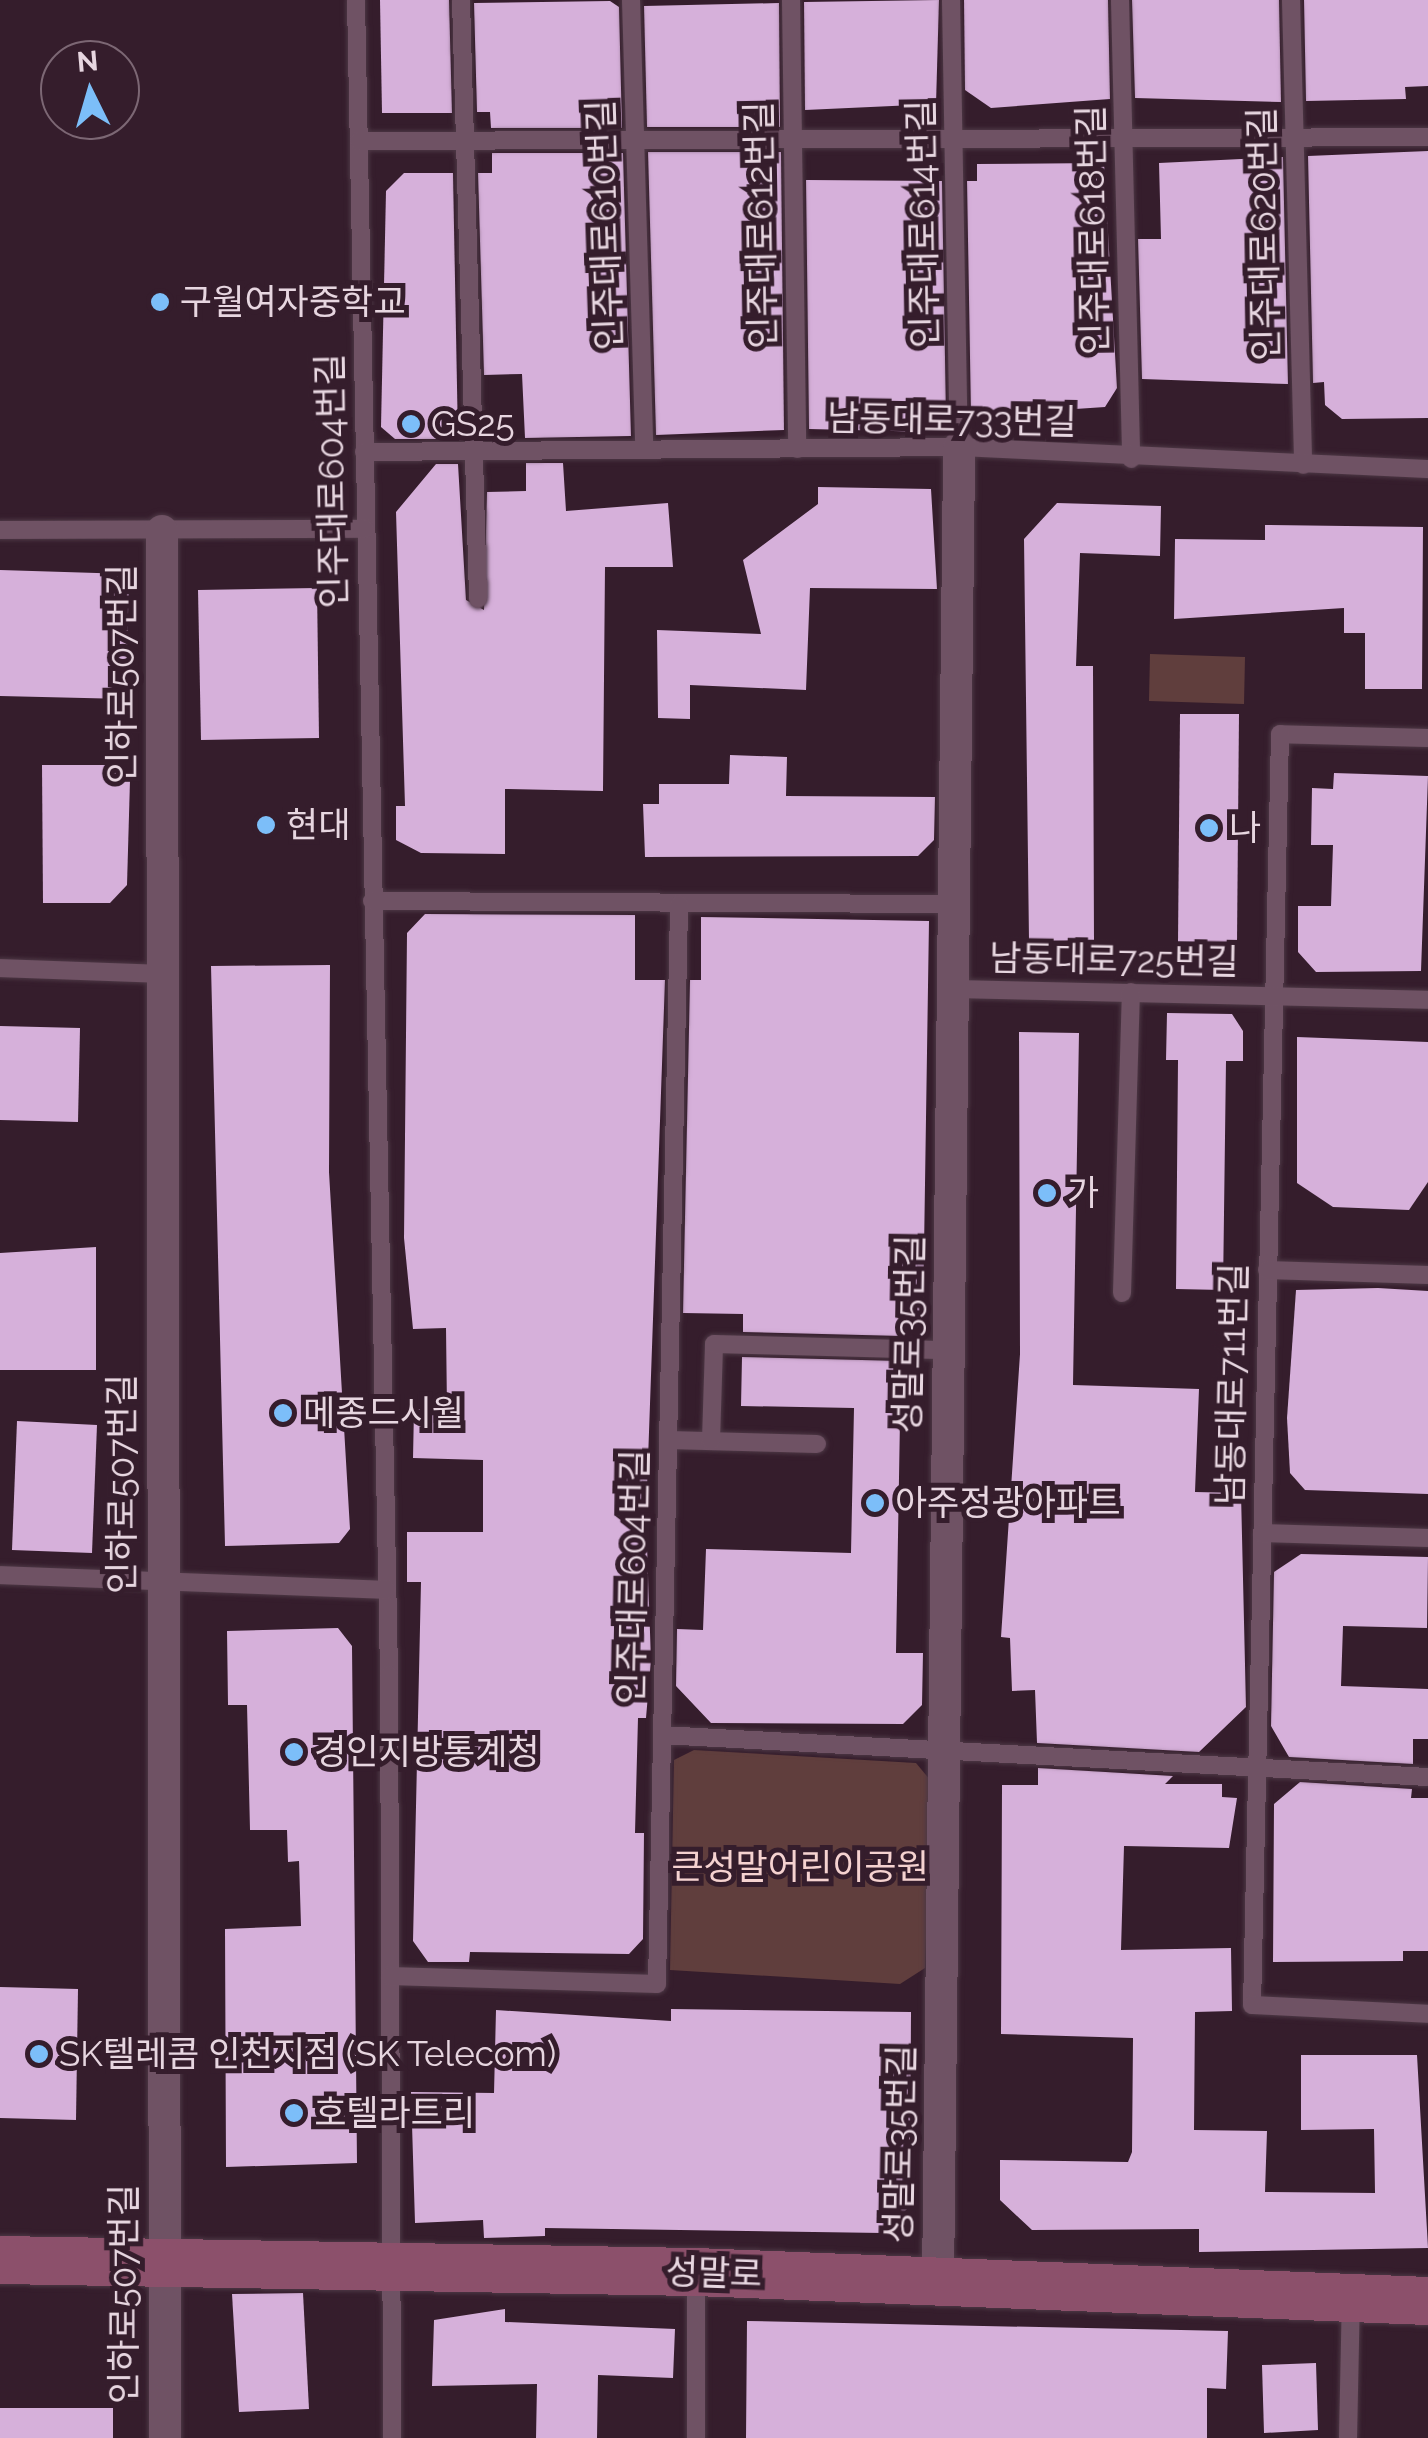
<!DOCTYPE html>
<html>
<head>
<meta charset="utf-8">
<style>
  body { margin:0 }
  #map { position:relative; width:1428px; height:2438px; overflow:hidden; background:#351d2c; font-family:Raleway,"Noto Sans KR",sans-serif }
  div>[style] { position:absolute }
  .green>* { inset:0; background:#603e3d }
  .building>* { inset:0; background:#d6b0da }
  .roads { filter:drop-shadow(0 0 2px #4d3845) drop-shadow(0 0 2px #4d3845) }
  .lane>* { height:18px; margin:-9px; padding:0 9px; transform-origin:9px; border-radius:9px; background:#6f5264 }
  .street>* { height:32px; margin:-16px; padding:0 16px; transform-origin:16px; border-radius:16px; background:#6f5264 }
  .secondary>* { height:48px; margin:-24px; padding:0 24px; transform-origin:24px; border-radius:24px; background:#8c506b }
  .dots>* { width:28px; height:28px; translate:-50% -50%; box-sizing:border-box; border:5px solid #351d2c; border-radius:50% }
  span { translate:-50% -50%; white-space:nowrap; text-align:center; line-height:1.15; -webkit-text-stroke:10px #351d2c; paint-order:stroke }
  .street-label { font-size:35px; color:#e7d6e0 }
  .poi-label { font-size:35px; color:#e7d6e0 }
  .left { translate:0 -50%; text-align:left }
  .park-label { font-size:35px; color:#f5d2d0 }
  .north { position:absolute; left:40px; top:40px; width:100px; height:100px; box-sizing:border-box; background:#351d2c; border:2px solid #7c6774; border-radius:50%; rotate:355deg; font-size:28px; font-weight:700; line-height:40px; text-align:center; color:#e7d6e0 }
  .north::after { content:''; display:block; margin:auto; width:35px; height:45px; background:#7cbef9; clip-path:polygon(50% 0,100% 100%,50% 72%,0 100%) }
</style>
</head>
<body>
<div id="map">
  <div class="green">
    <i style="clip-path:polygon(1150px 654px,1245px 657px,1244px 704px,1149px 701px)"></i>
    <i style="clip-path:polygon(694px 1750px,916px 1763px,931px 1781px,925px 1968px,900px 1984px,670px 1970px,674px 1760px)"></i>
  </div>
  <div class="building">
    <i style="clip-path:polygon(380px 0,449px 0,452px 113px,382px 113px)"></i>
    <i style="clip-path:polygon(939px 0,936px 104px,805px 110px,804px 2px)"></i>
    <i style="clip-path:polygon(964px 0,1108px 0,1110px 99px,991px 108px,965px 90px)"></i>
    <i style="clip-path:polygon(1132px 0,1279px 0,1281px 102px,1135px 98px)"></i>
    <i style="clip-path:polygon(1304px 0,1428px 0,1428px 86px,1405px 87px,1406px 99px,1306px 101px)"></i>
    <i style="clip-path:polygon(610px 1px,619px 7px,622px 128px,491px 128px,490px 112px,477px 112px,474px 3px)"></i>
    <i style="clip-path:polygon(779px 3px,780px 127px,647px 127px,644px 6px)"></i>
    <i style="clip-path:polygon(1428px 151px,1428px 418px,1342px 419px,1325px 405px,1324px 382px,1313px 383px,1308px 156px)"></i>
    <i style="clip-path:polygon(648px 152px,781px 152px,784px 430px,656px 435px)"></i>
    <i style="clip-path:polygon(492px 153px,623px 153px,631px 436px,525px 438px,522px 374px,484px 375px,478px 173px,492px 173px)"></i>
    <i style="clip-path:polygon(1283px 157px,1288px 384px,1142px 379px,1138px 239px,1161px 239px,1159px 163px)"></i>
    <i style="clip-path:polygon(1104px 163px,1117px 388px,1105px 407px,971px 416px,967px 181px,977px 181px,977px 164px)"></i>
    <i style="clip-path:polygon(404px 173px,453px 173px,458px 439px,395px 439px,381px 427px,386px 191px)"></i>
    <i style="clip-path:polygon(806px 180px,942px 181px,946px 416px,934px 416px,934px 432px,809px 429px)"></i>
    <i style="clip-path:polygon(526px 463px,563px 463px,566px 511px,668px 503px,673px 567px,605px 567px,603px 791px,505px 789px,505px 854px,421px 853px,396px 840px,396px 806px,405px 806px,396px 512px,436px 464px,458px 464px,466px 600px,484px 610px,487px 492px,526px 491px)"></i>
    <i style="clip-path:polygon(818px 487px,931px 489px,937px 589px,810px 588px,806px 690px,690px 685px,690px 719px,658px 718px,657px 630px,761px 634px,743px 560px,818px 504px)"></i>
    <i style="clip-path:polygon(1057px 503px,1161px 506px,1160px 556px,1080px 553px,1076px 666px,1093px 666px,1094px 940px,1029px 941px,1024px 539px)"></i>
    <i style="clip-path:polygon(1265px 525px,1423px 527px,1422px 689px,1365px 689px,1365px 633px,1344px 633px,1344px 608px,1174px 619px,1175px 539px,1265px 540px)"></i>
    <i style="clip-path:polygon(0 570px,129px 574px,126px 699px,0 696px)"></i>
    <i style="clip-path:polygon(317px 588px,319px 738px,201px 740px,198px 590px)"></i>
    <i style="clip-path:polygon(1180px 714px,1239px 714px,1237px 942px,1178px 942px)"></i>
    <i style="clip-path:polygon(730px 755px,787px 757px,786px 796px,935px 797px,934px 840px,918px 856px,645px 857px,643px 804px,659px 804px,659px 784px,729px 784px)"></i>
    <i style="clip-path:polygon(42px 765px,115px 765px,130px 780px,127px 885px,110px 903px,43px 903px)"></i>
    <i style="clip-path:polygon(1334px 773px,1428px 776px,1421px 971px,1316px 972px,1298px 952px,1298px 906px,1331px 906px,1333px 845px,1311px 845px,1312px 788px,1333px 789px)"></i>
    <i style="clip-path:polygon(425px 914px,635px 915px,635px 980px,665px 980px,646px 1517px,651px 1660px,646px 1718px,638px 1718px,635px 1833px,644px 1833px,643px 1939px,629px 1954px,470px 1952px,469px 1962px,428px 1962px,413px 1941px,421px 1582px,407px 1582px,407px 1532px,483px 1532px,483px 1460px,413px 1458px,414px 1409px,447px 1410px,446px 1328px,413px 1329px,404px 1238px,407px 933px)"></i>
    <i style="clip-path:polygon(701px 917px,929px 921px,923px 1316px,902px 1316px,902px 1336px,743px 1332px,743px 1314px,683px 1313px,690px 980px,701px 980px)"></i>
    <i style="clip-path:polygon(330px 965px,329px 1172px,350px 1529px,339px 1543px,225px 1546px,211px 966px)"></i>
    <i style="clip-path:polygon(1167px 1013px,1232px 1014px,1243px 1031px,1243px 1061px,1226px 1061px,1223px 1290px,1176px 1289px,1178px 1060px,1166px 1060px)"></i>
    <i style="clip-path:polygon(0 1026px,80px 1028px,78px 1122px,0 1120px)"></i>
    <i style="clip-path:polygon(1019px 1032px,1079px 1033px,1073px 1385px,1199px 1389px,1195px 1492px,1241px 1493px,1246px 1707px,1199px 1752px,1037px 1743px,1035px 1690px,1012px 1691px,1010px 1638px,1001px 1637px,1020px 1354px)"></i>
    <i style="clip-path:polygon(1297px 1037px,1428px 1042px,1428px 1182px,1409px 1210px,1333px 1207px,1297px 1183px)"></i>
    <i style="clip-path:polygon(96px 1247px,96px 1370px,0 1370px,0 1253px)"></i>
    <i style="clip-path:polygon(1378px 1288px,1428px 1291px,1428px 1494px,1305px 1490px,1290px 1473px,1287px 1418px,1296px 1290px)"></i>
    <i style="clip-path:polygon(742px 1357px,901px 1361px,896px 1653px,923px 1653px,922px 1705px,903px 1724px,711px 1723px,676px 1686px,677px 1629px,703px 1630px,706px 1549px,851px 1553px,854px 1408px,741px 1406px)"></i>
    <i style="clip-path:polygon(17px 1421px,97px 1425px,92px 1553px,12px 1550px)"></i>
    <i style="clip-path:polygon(1301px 1554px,1428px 1557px,1427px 1628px,1343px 1626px,1341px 1686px,1428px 1689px,1428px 1739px,1413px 1739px,1413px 1764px,1289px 1757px,1271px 1726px,1274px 1572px)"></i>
    <i style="clip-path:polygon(338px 1628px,352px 1646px,357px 2163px,226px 2167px,225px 1929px,301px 1926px,299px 1861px,288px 1862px,287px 1830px,250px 1830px,247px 1705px,228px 1705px,227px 1631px)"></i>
    <i style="clip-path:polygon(1038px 1768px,1173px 1776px,1165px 1784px,1222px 1784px,1222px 1797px,1237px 1798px,1229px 1848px,1124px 1846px,1121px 1950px,1231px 1948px,1232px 2011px,1195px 2012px,1194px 2130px,1267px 2131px,1265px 2192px,1375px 2193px,1374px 2129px,1301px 2130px,1301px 2055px,1417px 2055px,1428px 2248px,1199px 2252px,1199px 2229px,1032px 2230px,1000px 2200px,1000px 2160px,1128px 2162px,1132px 2152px,1133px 2038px,1001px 2034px,1002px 1785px,1038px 1785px)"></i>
    <i style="clip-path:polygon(1300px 1782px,1412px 1789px,1411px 1798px,1428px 1798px,1428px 1951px,1403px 1951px,1403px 1961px,1273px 1962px,1274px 1804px)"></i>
    <i style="clip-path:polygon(0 1987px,78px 1989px,76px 2120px,0 2118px)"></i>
    <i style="clip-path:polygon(671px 2009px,911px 2012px,910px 2206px,883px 2233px,545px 2228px,545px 2236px,484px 2238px,483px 2220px,415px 2223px,411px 2092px,494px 2093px,496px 2010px,671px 2021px)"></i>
    <i style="clip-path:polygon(303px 2293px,309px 2409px,239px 2412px,232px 2294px)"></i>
    <i style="clip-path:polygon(505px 2309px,505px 2322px,675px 2329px,673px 2378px,598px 2375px,597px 2438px,536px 2438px,537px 2384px,432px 2386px,434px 2320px)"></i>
    <i style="clip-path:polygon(747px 2321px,1228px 2331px,1226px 2389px,1207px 2388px,1207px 2438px,746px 2438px)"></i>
    <i style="clip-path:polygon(1316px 2363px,1318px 2430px,1264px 2433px,1262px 2365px)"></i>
    <i style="clip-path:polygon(0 2408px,113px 2408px,113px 2438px,0 2438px)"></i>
  </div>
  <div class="roads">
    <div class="lane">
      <i style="left:356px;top:0;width:1675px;rotate:88.87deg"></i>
      <i style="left:389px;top:1675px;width:763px;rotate:89.77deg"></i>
      <i style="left:461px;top:0;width:599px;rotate:88.37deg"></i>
      <i style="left:631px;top:0;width:448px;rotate:88.3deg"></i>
      <i style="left:791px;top:0;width:449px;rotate:89.2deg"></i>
      <i style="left:951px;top:0;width:447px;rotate:89deg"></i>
      <i style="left:1120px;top:0;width:459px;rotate:88.6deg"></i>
      <i style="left:1291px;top:0;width:465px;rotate:88.5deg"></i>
      <i style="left:359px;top:141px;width:1069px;rotate:-0.21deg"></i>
      <i style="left:364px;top:452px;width:595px;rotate:-0.48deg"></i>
      <i style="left:959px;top:447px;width:470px;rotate:2.7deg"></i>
      <i style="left:0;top:530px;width:365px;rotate:-0.2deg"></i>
      <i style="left:1428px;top:738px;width:148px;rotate:-178.5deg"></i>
      <i style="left:1280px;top:734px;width:1271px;rotate:91.26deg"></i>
      <i style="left:1252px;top:2005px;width:176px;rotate:2.9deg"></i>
      <i style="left:372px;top:901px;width:582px;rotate:0.3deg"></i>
      <i style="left:0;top:968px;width:162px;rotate:2.1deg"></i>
      <i style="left:953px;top:989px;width:475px;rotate:1.3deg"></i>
      <i style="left:1267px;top:1270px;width:161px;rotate:1.8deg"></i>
      <i style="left:1122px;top:1293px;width:301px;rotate:-88.3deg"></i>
      <i style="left:668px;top:1440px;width:149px;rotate:1.5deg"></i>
      <i style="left:711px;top:1441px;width:97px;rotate:-88.2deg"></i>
      <i style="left:714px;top:1344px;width:235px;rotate:1.5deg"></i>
      <i style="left:1262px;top:1533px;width:166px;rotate:1.7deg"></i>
      <i style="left:0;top:1575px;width:387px;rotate:2.2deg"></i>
      <i style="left:662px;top:1735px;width:767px;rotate:3.14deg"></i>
      <i style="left:390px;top:1976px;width:267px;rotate:1.7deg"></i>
      <i style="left:657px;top:1984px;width:1080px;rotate:-88.83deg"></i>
      <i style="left:696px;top:2438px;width:165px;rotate:-90deg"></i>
      <i style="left:1348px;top:2438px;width:139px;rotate:-88.8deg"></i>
    </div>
    <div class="street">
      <i style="left:162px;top:531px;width:1907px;rotate:89.91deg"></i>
      <i style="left:938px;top:2282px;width:1835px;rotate:-89.34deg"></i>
    </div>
    <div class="secondary">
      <i style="left:0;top:2260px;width:696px;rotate:0.99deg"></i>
      <i style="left:696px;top:2272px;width:733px;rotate:2.27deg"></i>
    </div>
  </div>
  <div class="dots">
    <i style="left:160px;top:302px;background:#7cbef9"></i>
    <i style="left:411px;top:424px;background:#7cbef9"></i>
    <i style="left:266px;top:825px;background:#7cbef9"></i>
    <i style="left:1209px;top:828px;background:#7cbef9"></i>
    <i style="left:1047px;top:1193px;background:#7cbef9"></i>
    <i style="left:283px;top:1413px;background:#7cbef9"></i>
    <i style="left:875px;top:1503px;background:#7cbef9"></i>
    <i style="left:294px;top:1752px;background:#7cbef9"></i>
    <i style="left:39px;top:2054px;background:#7cbef9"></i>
    <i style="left:294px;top:2113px;background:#7cbef9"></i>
  </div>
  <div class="street-label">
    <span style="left:923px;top:224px;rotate:-91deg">인주대로614번길</span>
    <span style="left:605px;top:225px;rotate:-92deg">인주대로610번길</span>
    <span style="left:761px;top:225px;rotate:-91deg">인주대로612번길</span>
    <span style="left:1093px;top:230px;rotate:-91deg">인주대로618번길</span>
    <span style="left:1264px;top:234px;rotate:-91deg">인주대로620번길</span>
    <span style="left:952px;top:420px;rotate:1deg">남동대로733번길</span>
    <span style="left:332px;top:481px;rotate:-91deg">인주대로604번길</span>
    <span style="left:122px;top:674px;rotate:-90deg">인하로507번길</span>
    <span style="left:1114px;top:960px;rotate:1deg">남동대로725번길</span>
    <span style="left:909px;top:1334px;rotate:-89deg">성말로35번길</span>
    <span style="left:1232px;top:1384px;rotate:-89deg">남동대로711번길</span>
    <span style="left:122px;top:1484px;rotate:-90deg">인하로507번길</span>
    <span style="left:633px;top:1577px;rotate:-89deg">인주대로604번길</span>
    <span style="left:900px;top:2144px;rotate:-89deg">성말로35번길</span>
    <span style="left:714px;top:2273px;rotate:2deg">성말로</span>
    <span style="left:124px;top:2294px;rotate:-90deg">인하로507번길</span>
  </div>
  <div class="poi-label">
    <span class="left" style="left:180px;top:302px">구월여자중학교</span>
    <span class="left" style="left:431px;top:424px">GS25</span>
    <span class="left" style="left:286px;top:825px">현대</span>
    <span class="left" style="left:1229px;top:828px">나</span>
    <span class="left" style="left:1067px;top:1193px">가</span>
    <span class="left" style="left:303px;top:1413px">메종드시월</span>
    <span class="left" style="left:895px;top:1503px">아주정광아파트</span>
    <span class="left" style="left:314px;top:1752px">경인지방통계청</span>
    <span class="left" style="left:59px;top:2054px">SK텔레콤 인천지점 (SK Telecom)</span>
    <span class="left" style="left:314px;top:2113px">호텔라트리</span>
  </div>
  <div class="park-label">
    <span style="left:800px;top:1867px">큰성말어린이공원</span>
  </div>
  <div class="north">N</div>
</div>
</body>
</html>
